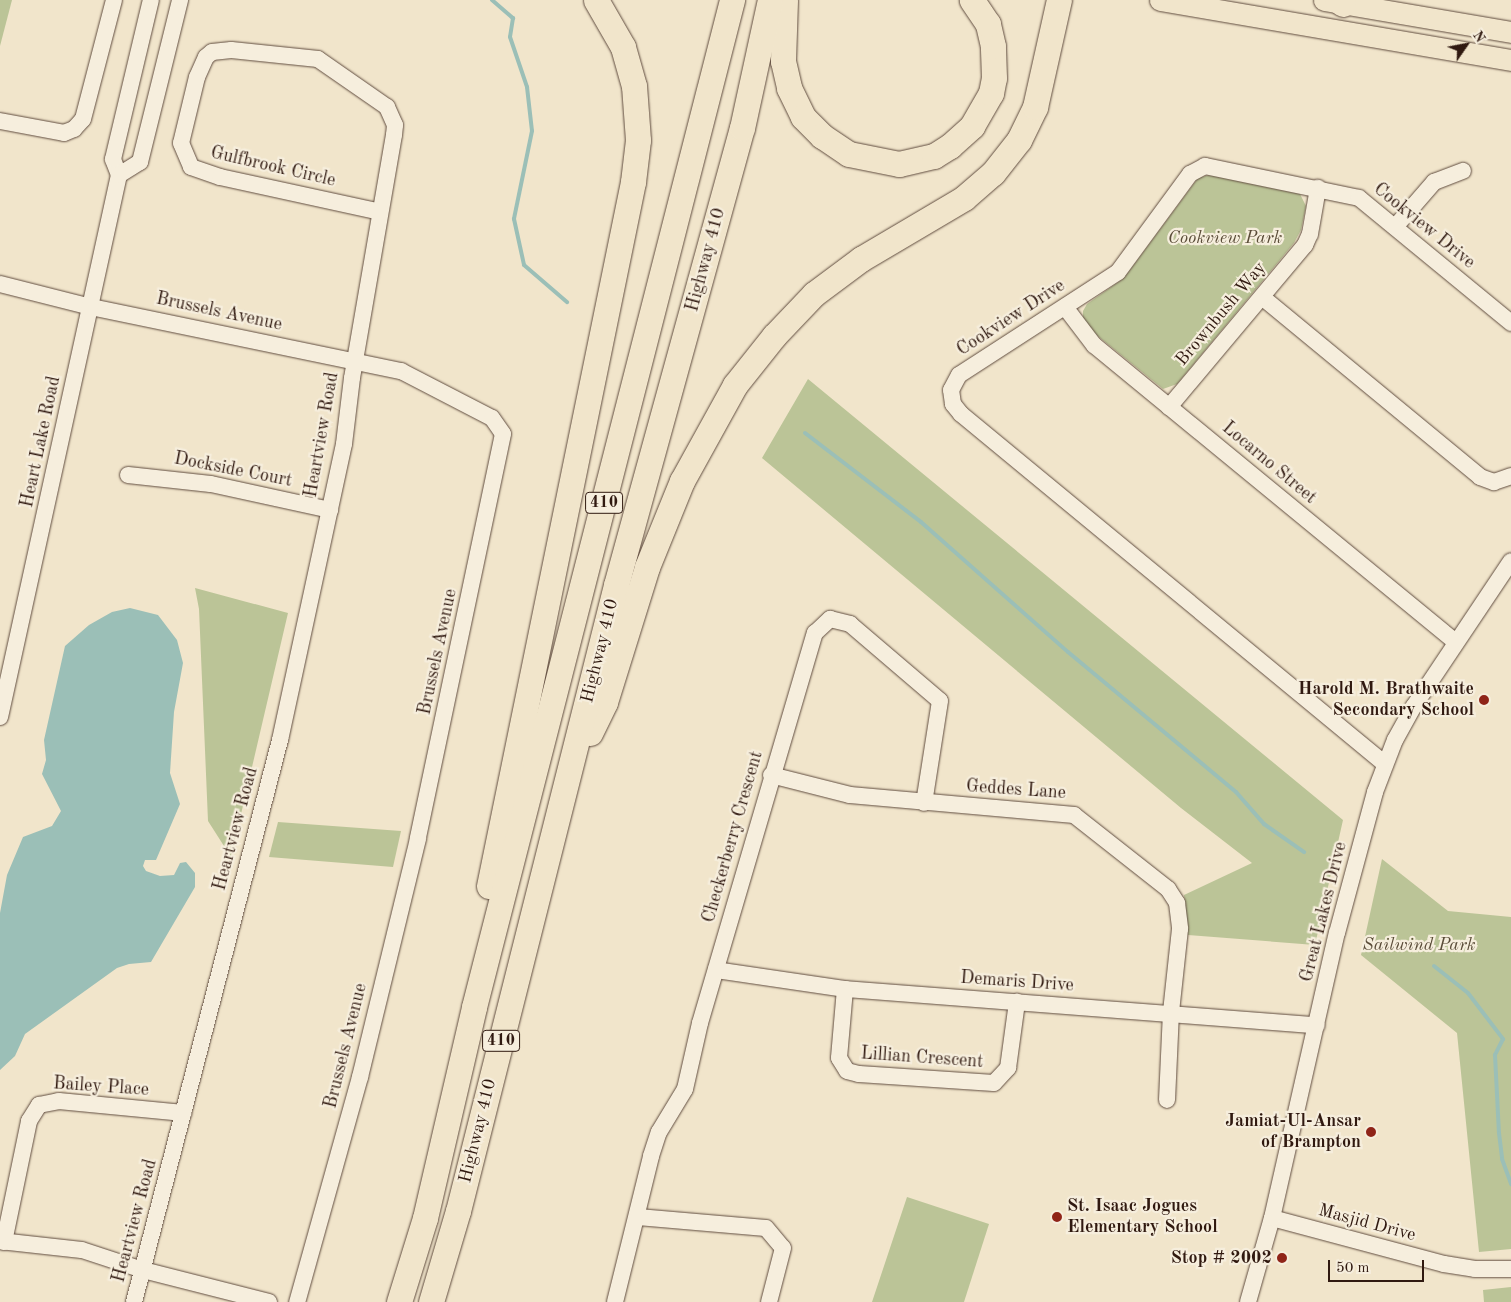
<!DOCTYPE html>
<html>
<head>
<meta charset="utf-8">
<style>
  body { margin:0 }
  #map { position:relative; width:1511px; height:1302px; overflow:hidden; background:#f1e5cb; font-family:"Old Standard TT",serif }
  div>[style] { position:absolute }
  .green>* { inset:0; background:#bbc497 }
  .water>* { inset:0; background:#9bbfb7 }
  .stream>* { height:4px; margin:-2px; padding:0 2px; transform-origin:2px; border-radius:2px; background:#9bbfb7 }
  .roads { filter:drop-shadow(0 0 1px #604c3f) drop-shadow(0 0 1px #604c3f) }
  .minor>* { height:16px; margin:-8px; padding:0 8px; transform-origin:8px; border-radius:8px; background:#f6eedd }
  .major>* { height:21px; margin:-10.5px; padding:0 10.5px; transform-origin:10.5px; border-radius:10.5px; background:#f1e5cb }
  .highway>* { height:25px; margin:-12.5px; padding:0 12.5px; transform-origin:12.5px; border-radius:12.5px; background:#f1e5cb }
  .dots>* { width:14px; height:14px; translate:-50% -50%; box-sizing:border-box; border:2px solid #f6eedd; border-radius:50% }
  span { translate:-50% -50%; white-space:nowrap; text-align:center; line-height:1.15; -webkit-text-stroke:4.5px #f6eedd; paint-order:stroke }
  .shield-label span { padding:1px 4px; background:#f6eedd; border:1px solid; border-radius:4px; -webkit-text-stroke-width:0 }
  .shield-label { font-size:16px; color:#301910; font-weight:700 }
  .street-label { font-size:18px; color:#301910 }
  .park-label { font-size:18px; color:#5a4c38; font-style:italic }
  .poi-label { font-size:18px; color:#301910; font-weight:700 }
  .right { translate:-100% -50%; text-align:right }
  .left { translate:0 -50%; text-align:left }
  .north { position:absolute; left:1441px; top:20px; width:50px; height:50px; -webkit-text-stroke:4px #f6eedd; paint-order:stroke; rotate:57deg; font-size:14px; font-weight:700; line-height:20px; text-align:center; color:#301910 }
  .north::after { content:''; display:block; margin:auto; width:18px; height:22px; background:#301910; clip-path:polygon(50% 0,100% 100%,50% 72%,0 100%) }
  .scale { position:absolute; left:1328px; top:1260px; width:96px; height:22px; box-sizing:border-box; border:2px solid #301910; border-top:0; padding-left:6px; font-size:15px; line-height:18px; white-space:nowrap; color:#301910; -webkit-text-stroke:4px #f6eedd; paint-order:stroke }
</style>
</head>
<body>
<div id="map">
  <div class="green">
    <i style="clip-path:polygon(0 0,12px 0,0 46px)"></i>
    <i style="clip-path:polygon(1209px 175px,1300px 194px,1306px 206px,1301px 230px,1294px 243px,1177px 384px,1163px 389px,1094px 333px,1083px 318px,1083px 311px,1087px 304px,1124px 278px,1198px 178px)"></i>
    <i style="clip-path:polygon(808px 379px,1343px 820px,1315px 945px,1188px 935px,1184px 895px,1252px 863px,1181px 808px,762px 458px)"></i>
    <i style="clip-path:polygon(195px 588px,288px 613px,231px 857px,208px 821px,199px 609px)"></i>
    <i style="clip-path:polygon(278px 822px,401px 831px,393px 867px,269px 857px)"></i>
    <i style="clip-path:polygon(1382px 859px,1448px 911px,1511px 917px,1511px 1249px,1479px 1252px,1457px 1033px,1361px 955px)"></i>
    <i style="clip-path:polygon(907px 1197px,989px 1224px,964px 1302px,872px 1302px)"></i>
    <i style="clip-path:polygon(1511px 1287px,1511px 1302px,1484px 1302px,1483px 1290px)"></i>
  </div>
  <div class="water">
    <i style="clip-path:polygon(130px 608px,158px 615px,177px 640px,183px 663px,174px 712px,170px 773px,180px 804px,156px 860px,145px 860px,143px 866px,146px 871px,160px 876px,174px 875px,180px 863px,186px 862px,195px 873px,195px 887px,151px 962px,129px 964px,117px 968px,25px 1034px,15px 1056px,0 1070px,0 913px,7px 875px,23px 837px,52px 826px,61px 811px,42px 774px,46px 760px,44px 740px,65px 646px,89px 625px,112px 612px)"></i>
  </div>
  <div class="stream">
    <i style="left:492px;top:0;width:28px;rotate:41deg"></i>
    <i style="left:513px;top:18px;width:19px;rotate:99deg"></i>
    <i style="left:510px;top:37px;width:53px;rotate:71.2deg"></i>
    <i style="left:527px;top:87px;width:44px;rotate:83.5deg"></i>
    <i style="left:532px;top:131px;width:90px;rotate:101.6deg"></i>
    <i style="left:514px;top:219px;width:47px;rotate:77.7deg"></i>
    <i style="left:524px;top:265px;width:57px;rotate:40.7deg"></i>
    <i style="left:805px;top:433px;width:146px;rotate:37.5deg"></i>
    <i style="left:921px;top:522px;width:196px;rotate:41.5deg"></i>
    <i style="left:1068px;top:652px;width:219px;rotate:39.8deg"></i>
    <i style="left:1236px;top:792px;width:43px;rotate:48.8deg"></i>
    <i style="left:1264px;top:824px;width:49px;rotate:35deg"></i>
    <i style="left:1434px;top:966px;width:43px;rotate:38.5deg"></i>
    <i style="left:1468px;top:993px;width:58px;rotate:52.7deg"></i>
    <i style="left:1503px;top:1039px;width:18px;rotate:117deg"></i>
    <i style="left:1495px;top:1055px;width:78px;rotate:87.1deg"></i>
    <i style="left:1499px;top:1133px;width:26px;rotate:83deg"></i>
    <i style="left:1502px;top:1159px;width:27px;rotate:70deg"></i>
  </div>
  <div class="roads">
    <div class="minor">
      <i style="left:0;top:121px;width:65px;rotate:10.6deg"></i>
      <i style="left:64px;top:133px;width:11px;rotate:-22deg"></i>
      <i style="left:74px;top:129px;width:13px;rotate:-48deg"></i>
      <i style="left:83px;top:119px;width:123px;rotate:-75.4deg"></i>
      <i style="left:119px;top:175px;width:25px;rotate:-32deg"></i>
      <i style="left:140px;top:162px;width:167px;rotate:-76.1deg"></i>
      <i style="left:1395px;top:227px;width:60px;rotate:-49.1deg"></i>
      <i style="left:1434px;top:182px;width:31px;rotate:-21deg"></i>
      <i style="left:0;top:284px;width:94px;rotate:14.2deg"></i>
      <i style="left:91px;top:307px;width:317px;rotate:11.7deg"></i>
      <i style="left:401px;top:371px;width:102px;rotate:27.3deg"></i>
      <i style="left:492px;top:418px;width:19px;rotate:55deg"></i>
      <i style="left:503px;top:434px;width:414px;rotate:101.9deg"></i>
      <i style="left:418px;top:839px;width:245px;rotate:103.7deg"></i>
      <i style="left:360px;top:1077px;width:234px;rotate:105.6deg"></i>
      <i style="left:1262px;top:297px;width:283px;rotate:39.5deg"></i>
      <i style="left:1480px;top:477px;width:15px;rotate:20deg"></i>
      <i style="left:1494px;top:482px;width:18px;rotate:-19deg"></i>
      <i style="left:1065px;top:307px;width:48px;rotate:52.7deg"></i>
      <i style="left:1094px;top:345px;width:468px;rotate:39.4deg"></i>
      <i style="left:1169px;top:407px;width:212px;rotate:-50deg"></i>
      <i style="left:1305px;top:245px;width:12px;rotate:-66deg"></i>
      <i style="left:1310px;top:234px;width:47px;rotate:-80.1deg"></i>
      <i style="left:128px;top:475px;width:83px;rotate:6.2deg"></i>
      <i style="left:211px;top:484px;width:122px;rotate:12.3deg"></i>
      <i style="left:0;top:717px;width:555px;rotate:-77.62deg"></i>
      <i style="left:119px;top:175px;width:17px;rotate:-111deg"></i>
      <i style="left:113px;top:159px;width:163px;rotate:-76.6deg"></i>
      <i style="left:1385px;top:764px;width:550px;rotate:-140.46deg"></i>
      <i style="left:961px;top:414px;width:13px;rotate:-129deg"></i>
      <i style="left:953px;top:404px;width:14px;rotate:-98deg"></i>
      <i style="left:951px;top:390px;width:17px;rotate:-62deg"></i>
      <i style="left:959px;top:375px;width:189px;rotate:-32.9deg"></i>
      <i style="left:1118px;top:272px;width:122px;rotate:-53.7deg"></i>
      <i style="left:1190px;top:174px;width:17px;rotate:-28deg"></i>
      <i style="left:1205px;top:166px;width:157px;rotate:11.7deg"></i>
      <i style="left:1359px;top:198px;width:197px;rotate:39.4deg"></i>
      <i style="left:771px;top:775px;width:81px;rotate:14.2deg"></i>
      <i style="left:850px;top:795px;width:225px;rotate:5.1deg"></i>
      <i style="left:1074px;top:815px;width:120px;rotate:38.2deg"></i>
      <i style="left:1168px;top:889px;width:17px;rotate:57deg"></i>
      <i style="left:1177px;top:903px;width:26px;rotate:83deg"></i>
      <i style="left:1180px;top:929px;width:83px;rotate:96.2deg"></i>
      <i style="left:1171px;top:1012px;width:88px;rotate:92.6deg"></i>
      <i style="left:716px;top:970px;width:130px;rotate:8.4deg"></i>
      <i style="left:845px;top:989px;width:473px;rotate:4.4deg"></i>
      <i style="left:845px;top:989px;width:69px;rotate:95deg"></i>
      <i style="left:839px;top:1058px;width:15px;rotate:58deg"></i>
      <i style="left:847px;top:1071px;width:12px;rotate:14deg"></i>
      <i style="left:859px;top:1074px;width:135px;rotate:3.8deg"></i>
      <i style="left:994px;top:1083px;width:21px;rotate:-47deg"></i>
      <i style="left:1008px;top:1068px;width:67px;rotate:-82.2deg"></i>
      <i style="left:638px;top:1217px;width:128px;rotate:4.9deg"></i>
      <i style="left:766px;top:1228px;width:26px;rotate:50deg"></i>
      <i style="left:783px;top:1248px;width:56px;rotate:104.5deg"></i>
      <i style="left:1272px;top:1218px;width:178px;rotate:15deg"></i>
      <i style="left:1444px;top:1264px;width:31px;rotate:9deg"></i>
      <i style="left:1475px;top:1269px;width:36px"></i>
      <i style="left:0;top:1241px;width:82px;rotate:6.3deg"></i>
      <i style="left:82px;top:1250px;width:64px;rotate:18.2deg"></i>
      <i style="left:143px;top:1270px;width:130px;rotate:14.3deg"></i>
      <i style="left:4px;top:1242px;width:124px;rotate:-78.3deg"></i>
      <i style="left:29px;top:1121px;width:19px;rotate:-58deg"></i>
      <i style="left:39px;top:1105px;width:20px;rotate:-11deg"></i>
      <i style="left:59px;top:1101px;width:125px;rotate:5.5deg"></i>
      <i style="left:134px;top:1302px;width:581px;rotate:-75.44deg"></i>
      <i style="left:280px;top:740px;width:303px;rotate:-77.8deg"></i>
      <i style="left:344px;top:444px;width:66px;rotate:-83.1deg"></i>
      <i style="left:352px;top:378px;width:247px;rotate:-80.2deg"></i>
      <i style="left:394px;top:135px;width:10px;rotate:-84deg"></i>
      <i style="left:395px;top:125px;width:20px;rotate:-114deg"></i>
      <i style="left:387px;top:107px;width:84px;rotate:-145.2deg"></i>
      <i style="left:318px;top:59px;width:87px;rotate:-174.1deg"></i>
      <i style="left:231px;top:50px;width:19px;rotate:174deg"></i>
      <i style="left:212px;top:52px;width:8px;rotate:140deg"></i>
      <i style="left:206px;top:57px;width:22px;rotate:114deg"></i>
      <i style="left:197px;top:77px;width:68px;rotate:103.6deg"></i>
      <i style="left:181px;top:143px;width:26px;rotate:67deg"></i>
      <i style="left:191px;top:167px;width:31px;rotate:19deg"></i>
      <i style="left:220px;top:177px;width:164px;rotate:12.3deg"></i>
      <i style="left:615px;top:1302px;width:150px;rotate:-76.1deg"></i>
      <i style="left:651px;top:1156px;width:25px;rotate:-72deg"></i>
      <i style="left:659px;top:1132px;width:50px;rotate:-58.8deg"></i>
      <i style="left:685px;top:1089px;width:68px;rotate:-77.2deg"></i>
      <i style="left:700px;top:1023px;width:407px;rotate:-73.6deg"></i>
      <i style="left:815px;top:633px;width:21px;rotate:-43deg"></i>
      <i style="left:830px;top:619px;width:21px;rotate:14deg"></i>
      <i style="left:850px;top:624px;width:118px;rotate:40.5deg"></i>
      <i style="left:940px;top:701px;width:103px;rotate:98.9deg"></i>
      <i style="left:1248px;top:1302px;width:87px;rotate:-74.1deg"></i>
      <i style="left:1272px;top:1218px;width:292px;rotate:-77.2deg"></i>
      <i style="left:1337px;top:933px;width:146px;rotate:-74.9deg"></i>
      <i style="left:1375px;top:792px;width:56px;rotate:-69deg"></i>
      <i style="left:1395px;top:740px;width:39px;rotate:-61deg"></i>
      <i style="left:1414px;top:706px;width:174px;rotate:-56.2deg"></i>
    </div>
    <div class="major">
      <i style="left:1160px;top:0;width:356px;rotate:9.7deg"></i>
      <i style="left:1324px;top:0;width:190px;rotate:9.7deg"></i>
    </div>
    <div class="highway">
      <i style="left:785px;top:0;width:61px;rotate:91.9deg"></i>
      <i style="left:783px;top:61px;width:28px;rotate:77deg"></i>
      <i style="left:789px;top:88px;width:32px;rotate:64deg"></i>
      <i style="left:803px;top:117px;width:27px;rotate:45deg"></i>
      <i style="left:822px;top:136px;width:32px;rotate:34deg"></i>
      <i style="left:849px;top:154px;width:51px;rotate:11.3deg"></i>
      <i style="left:899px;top:164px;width:36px;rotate:-13deg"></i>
      <i style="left:934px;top:156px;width:19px;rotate:-32deg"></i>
      <i style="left:950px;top:146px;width:30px;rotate:-42deg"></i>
      <i style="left:972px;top:126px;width:38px;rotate:-60deg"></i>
      <i style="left:991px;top:93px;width:15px;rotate:-79deg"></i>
      <i style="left:994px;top:78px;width:32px;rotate:-92deg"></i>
      <i style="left:993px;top:46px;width:23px;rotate:-103deg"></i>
      <i style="left:988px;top:24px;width:29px;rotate:-124deg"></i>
      <i style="left:1337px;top:0;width:7px;rotate:34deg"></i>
      <i style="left:590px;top:733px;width:34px;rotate:-64deg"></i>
      <i style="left:605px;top:702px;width:141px;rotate:-72.7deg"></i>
      <i style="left:647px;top:567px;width:93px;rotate:-67.9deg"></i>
      <i style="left:682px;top:481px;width:110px;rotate:-61.1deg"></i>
      <i style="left:735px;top:385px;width:63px;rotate:-51.5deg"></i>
      <i style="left:774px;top:336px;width:58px;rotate:-46.4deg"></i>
      <i style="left:814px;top:294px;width:59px;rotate:-36.7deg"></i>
      <i style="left:861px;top:259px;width:120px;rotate:-30.6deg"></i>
      <i style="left:964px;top:198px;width:38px;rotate:-41deg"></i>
      <i style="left:993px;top:173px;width:42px;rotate:-51.8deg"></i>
      <i style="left:1019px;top:140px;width:37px;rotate:-64deg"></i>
      <i style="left:1035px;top:107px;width:110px;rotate:-77.4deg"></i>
      <i style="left:489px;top:886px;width:719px;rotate:-78.44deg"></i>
      <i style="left:633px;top:182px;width:42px;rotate:-83.2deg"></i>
      <i style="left:638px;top:140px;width:54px;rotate:-94.2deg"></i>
      <i style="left:634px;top:86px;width:41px;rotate:-105.8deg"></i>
      <i style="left:623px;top:47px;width:54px;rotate:-119.9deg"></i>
      <i style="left:399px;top:1302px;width:88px;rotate:-72.8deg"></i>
      <i style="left:425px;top:1218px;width:217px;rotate:-76.9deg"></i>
      <i style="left:474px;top:1007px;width:1040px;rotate:-75.63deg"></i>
      <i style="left:431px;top:1302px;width:95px;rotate:-73.5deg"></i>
      <i style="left:458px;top:1211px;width:646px;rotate:-75.83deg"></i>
      <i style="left:616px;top:585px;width:474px;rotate:-74.6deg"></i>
      <i style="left:742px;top:128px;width:131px;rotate:-77.7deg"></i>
    </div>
  </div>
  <div class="dots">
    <i style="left:1484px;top:700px;background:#8f2418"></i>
    <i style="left:1371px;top:1132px;background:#8f2418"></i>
    <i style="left:1057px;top:1217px;background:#8f2418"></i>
    <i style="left:1282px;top:1258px;background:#8f2418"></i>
  </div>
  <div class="shield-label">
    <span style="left:604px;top:503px">410</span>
    <span style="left:501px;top:1041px">410</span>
  </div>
  <div class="street-label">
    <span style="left:273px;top:167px;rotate:13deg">Gulfbrook Circle</span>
    <span style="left:1424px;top:226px;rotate:39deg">Cookview Drive</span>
    <span style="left:706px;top:260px;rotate:-75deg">Highway 410</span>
    <span style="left:219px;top:312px;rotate:12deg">Brussels Avenue</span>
    <span style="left:1221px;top:314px;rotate:-50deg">Brownbush Way</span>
    <span style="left:1011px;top:318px;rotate:-33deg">Cookview Drive</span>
    <span style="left:322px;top:435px;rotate:-80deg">Heartview Road</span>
    <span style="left:41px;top:442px;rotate:-78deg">Heart Lake Road</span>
    <span style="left:1269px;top:463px;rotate:40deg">Locarno Street</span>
    <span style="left:233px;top:470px;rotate:11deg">Dockside Court</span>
    <span style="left:600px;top:651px;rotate:-76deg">Highway 410</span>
    <span style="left:438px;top:652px;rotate:-78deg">Brussels Avenue</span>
    <span style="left:1016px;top:790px;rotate:4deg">Geddes Lane</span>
    <span style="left:236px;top:829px;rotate:-75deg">Heartview Road</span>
    <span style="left:733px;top:837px;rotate:-74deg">Checkerberry Crescent</span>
    <span style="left:1324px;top:912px;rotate:-76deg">Great Lakes Drive</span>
    <span style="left:1017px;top:982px;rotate:4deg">Demaris Drive</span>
    <span style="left:346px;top:1046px;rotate:-76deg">Brussels Avenue</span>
    <span style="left:922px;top:1058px;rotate:4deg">Lillian Crescent</span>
    <span style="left:101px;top:1087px;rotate:4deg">Bailey Place</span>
    <span style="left:478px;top:1131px;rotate:-76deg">Highway 410</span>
    <span style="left:135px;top:1221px;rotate:-75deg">Heartview Road</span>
    <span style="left:1367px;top:1223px;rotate:15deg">Masjid Drive</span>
  </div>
  <div class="park-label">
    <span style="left:1225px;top:238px">Cookview Park</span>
    <span style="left:1419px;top:945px">Sailwind Park</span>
  </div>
  <div class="poi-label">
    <span class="right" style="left:1474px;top:700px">Harold M. Brathwaite<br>Secondary School</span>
    <span class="right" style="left:1361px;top:1132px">Jamiat-Ul-Ansar<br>of Brampton</span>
    <span class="left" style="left:1067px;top:1217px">St. Isaac Jogues<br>Elementary School</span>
    <span class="right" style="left:1272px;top:1258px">Stop # 2002</span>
  </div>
  <div class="north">N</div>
  <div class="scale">50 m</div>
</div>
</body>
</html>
